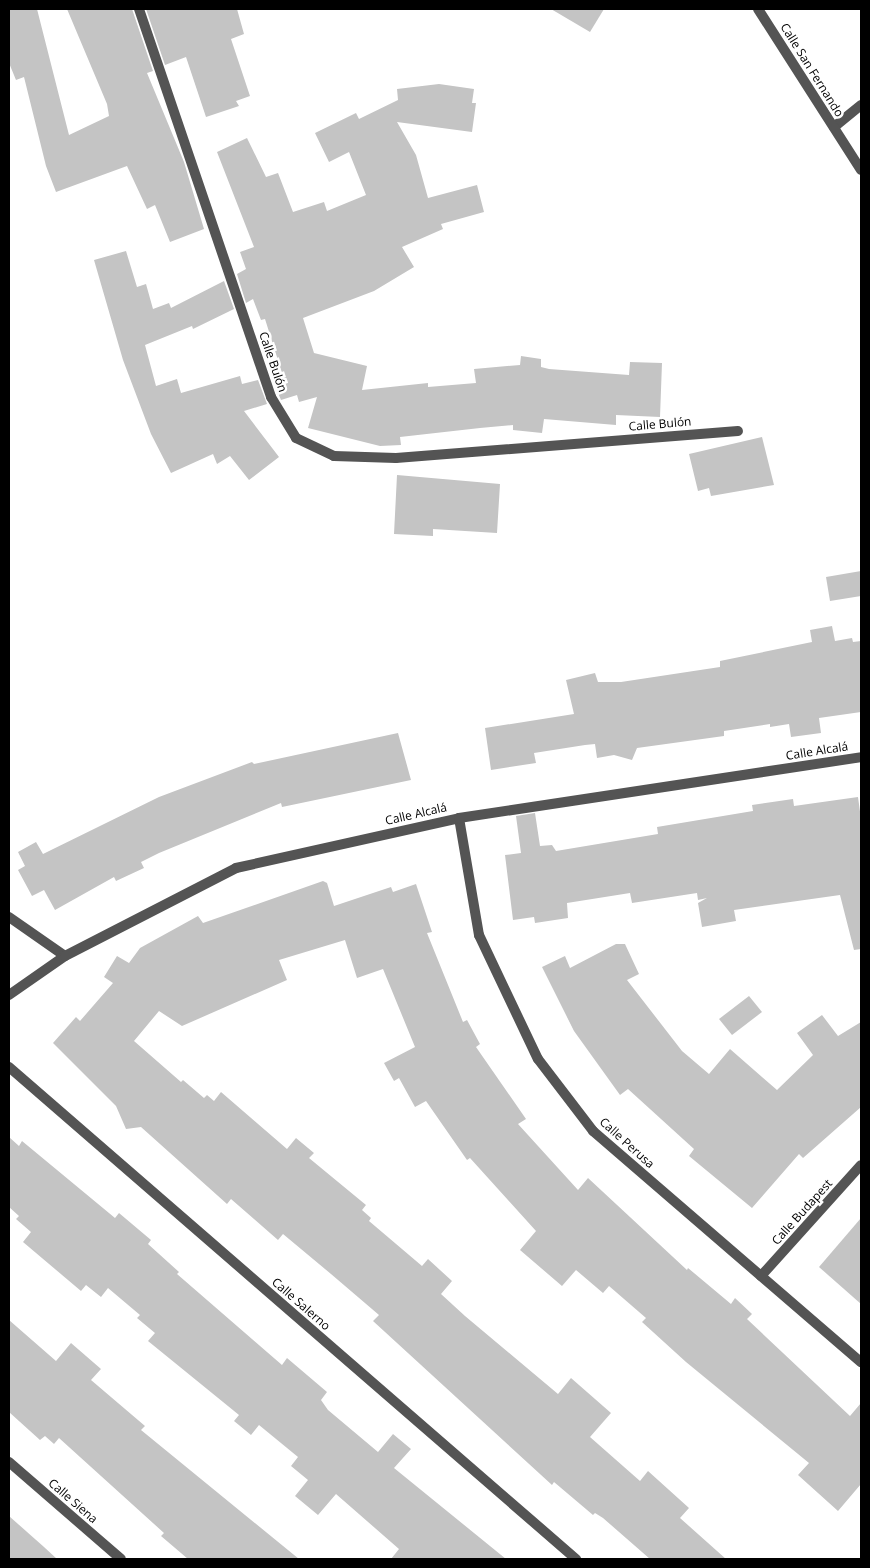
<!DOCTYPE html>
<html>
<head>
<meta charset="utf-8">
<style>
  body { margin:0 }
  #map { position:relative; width:870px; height:1568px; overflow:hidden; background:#fff; font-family:"Open Sans",sans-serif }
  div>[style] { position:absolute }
  .building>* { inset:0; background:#c4c4c4 }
  .service>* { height:10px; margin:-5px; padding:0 5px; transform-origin:5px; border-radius:5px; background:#545454 }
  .minor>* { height:10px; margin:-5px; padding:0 5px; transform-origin:5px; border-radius:5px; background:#545454 }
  span { translate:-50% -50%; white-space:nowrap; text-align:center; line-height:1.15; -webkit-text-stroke:5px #fff; paint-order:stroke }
  .street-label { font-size:12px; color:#000 }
  .frame { position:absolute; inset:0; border:10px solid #000; pointer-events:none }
</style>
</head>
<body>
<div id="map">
  <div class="building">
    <i style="clip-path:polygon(9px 9px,37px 9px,69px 135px,109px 116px,107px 104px,67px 9px,132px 9px,153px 71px,147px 73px,184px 162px,204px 229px,170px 242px,155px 205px,147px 209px,127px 166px,56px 192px,46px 166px,24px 77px,16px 80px,9px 63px)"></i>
    <i style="clip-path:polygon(146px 9px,237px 9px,244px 34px,231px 39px,250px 96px,236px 101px,239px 106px,206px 117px,186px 57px,165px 65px)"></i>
    <i style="clip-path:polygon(551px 9px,604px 9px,590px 32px)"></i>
    <i style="clip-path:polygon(439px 84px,474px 89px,472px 103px,476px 103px,472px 132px,397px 122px,416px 155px,428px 198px,477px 185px,484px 212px,441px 224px,443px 229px,402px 247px,414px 267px,374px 291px,303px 318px,314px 353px,367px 366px,362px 390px,428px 383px,428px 387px,476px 383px,474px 369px,520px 365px,521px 356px,541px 359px,541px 367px,549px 369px,629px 375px,630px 362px,662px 363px,660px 417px,616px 415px,616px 425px,544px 419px,542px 433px,513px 430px,513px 425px,480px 428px,400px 437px,401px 445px,380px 446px,308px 428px,317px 397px,299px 402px,297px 395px,281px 400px,271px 376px,282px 373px,265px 319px,261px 320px,253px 299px,246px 303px,237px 274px,246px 269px,240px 252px,254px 247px,217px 152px,247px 138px,266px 177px,278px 173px,293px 212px,324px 202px,327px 211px,366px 195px,349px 152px,329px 162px,315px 133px,356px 113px,359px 119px,398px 100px,397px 89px)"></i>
    <i style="clip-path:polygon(126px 251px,137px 287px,146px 284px,153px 309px,169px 303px,171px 308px,224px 281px,234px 309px,193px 329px,192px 326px,145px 345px,156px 386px,177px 379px,181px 393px,240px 376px,242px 384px,258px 380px,267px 404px,244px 411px,279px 457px,249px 480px,230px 456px,217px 464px,213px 454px,171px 473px,151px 434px,123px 360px,94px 260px)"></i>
    <i style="clip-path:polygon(762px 437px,774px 485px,711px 496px,709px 488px,698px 491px,689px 454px)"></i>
    <i style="clip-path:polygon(397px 475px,500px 484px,497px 533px,433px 529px,433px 536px,394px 534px)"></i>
    <i style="clip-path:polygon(861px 571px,861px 596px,830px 601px,826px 577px)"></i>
    <i style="clip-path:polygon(832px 626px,835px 641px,852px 638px,853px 642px,861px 641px,861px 712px,819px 718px,821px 733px,791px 737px,789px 724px,770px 727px,770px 724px,724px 731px,724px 736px,637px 748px,632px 760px,614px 755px,597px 758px,595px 744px,585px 745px,534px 753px,536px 763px,491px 770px,485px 728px,574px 714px,566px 680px,595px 673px,598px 682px,621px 682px,720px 667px,720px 661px,812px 642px,810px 630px)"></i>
    <i style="clip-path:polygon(398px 733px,411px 780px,282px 807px,281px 803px,159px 853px,141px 862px,144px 868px,116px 881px,114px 877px,55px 910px,44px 890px,32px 896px,18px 870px,25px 866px,18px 852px,36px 842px,43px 854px,159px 797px,252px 762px,254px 764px)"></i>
    <i style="clip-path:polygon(858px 797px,861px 819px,861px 949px,854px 950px,840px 895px,734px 910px,736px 921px,702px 927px,698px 903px,707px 898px,698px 900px,697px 893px,632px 903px,630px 893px,567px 903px,568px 918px,535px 923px,534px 917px,513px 920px,505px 855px,521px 853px,516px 816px,535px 813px,540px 846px,552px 845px,556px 851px,658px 834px,657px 827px,753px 811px,752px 805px,793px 799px,794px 806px)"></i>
    <i style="clip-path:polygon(323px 881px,327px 883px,334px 906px,391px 887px,393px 892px,416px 884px,432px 932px,427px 933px,463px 1022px,467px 1020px,480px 1044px,476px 1047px,526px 1119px,518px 1124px,578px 1190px,588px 1178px,687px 1270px,688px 1268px,731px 1304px,735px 1298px,752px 1314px,747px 1319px,850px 1416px,861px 1403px,861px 1484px,838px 1511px,798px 1475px,809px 1463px,686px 1362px,642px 1322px,646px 1318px,609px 1286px,603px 1293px,576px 1270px,562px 1286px,520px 1250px,536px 1231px,470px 1158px,467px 1160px,426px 1101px,415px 1107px,399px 1078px,394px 1081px,384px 1063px,415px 1047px,383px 969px,357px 978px,345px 940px,279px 960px,287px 980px,182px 1026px,159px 1011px,134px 1041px,181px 1082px,183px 1080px,204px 1098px,207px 1095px,214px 1101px,221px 1092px,287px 1149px,296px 1138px,314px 1153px,309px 1158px,366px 1205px,362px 1210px,371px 1218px,369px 1221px,422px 1266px,428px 1259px,452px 1281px,441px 1294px,465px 1316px,558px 1394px,571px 1378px,611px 1413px,590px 1437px,640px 1481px,648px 1471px,689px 1508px,680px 1518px,726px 1559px,650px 1559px,603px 1518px,595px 1513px,593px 1515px,554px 1482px,552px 1485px,373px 1321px,379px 1315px,331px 1274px,283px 1234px,278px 1240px,231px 1199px,227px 1204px,141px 1127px,126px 1129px,116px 1106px,53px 1043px,76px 1017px,80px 1021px,113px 983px,104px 977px,117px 956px,129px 963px,140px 948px,198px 916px,203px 923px)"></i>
    <i style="clip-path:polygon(616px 944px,625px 944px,639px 974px,627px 980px,682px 1051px,709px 1074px,730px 1049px,777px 1090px,813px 1055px,797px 1033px,822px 1015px,838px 1036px,861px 1022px,861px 1107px,803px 1158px,799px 1154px,752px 1208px,689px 1156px,694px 1149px,628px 1089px,620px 1095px,574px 1031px,542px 967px,565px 956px,570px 968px)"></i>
    <i style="clip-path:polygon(749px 996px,762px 1012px,732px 1035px,719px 1019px)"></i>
    <i style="clip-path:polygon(9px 1137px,19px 1146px,22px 1141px,115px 1218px,119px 1213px,151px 1240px,148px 1244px,179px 1272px,177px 1274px,282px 1365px,287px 1358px,327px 1392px,321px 1400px,328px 1410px,378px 1452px,393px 1434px,411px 1449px,394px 1468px,506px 1559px,391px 1559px,399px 1549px,336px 1494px,318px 1515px,295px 1496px,308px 1480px,291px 1466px,298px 1457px,259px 1425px,251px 1435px,234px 1421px,239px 1415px,148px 1341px,155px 1333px,137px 1318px,140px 1315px,108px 1288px,101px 1297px,86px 1285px,81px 1291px,23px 1242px,31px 1232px,16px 1219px,19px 1216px,9px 1207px)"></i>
    <i style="clip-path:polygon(861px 1218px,861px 1304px,819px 1267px)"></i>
    <i style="clip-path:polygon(9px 1320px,56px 1361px,71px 1343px,101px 1369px,91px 1380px,145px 1426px,141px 1430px,299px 1559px,188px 1559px,161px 1536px,164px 1533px,59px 1438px,54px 1444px,45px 1436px,40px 1440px,9px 1412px)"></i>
    <i style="clip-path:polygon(9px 1516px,44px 1547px,57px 1559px,9px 1559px)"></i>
  </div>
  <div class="service">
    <i style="left:834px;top:127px;width:35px;rotate:-39deg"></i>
  </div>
  <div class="minor">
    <i style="left:139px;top:9px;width:410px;rotate:71.2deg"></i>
    <i style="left:271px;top:397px;width:48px;rotate:58.6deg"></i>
    <i style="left:296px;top:438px;width:42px;rotate:25.3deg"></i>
    <i style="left:334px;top:456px;width:62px;rotate:1.8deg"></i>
    <i style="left:396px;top:458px;width:343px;rotate:-4.5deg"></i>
    <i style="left:758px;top:9px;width:191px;rotate:57.4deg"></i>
    <i style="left:459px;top:818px;width:119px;rotate:80.3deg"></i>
    <i style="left:479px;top:935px;width:137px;rotate:64.6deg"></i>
    <i style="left:538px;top:1059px;width:91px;rotate:52.6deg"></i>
    <i style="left:593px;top:1131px;width:354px;rotate:40.8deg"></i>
    <i style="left:9px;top:917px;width:68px;rotate:34.9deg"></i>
    <i style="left:9px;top:995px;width:68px;rotate:-34.9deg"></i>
    <i style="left:65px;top:956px;width:192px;rotate:-27.2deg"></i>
    <i style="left:236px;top:868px;width:229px;rotate:-12.6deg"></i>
    <i style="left:459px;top:818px;width:407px;rotate:-8.6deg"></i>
    <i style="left:9px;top:1067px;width:751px;rotate:40.95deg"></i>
    <i style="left:761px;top:1276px;width:149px;rotate:-48deg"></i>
    <i style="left:9px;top:1462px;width:148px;rotate:40.9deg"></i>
  </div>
  <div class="street-label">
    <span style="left:812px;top:70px;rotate:58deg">Calle San Fernando</span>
    <span style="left:273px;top:362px;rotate:71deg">Calle Bulón</span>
    <span style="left:660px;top:424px;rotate:-5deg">Calle Bulón</span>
    <span style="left:817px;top:751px;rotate:-9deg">Calle Alcalá</span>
    <span style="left:416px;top:814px;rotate:-13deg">Calle Alcalá</span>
    <span style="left:627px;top:1143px;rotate:42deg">Calle Perusa</span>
    <span style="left:802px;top:1212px;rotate:-48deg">Calle Budapest</span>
    <span style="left:301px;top:1304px;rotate:41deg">Calle Salerno</span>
    <span style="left:73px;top:1501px;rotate:41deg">Calle Siena</span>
  </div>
  <div class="frame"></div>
</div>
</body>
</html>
